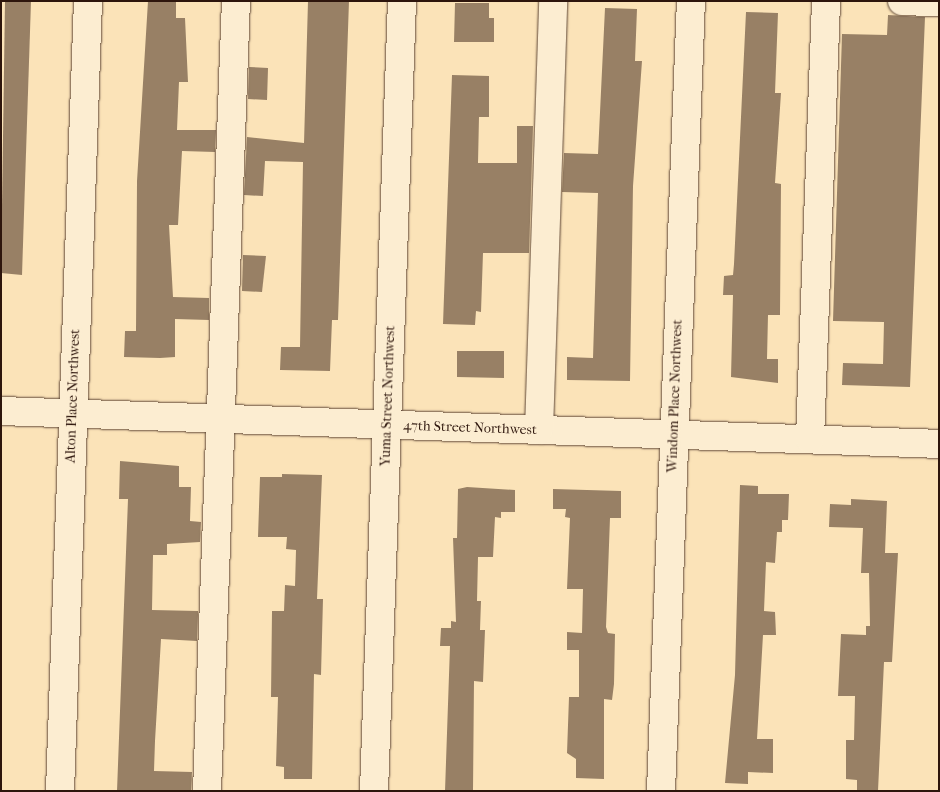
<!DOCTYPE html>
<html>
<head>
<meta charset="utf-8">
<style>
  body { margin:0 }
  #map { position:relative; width:940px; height:792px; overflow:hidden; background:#fbe3b8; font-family:"IM FELL French Canon",serif }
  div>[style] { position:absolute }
  .building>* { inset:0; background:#988065 }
  .roads { filter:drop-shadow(0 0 1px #604837) drop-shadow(0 0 1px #604837) }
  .minor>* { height:28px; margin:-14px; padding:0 14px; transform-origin:14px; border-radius:14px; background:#fcedd1 }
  span { translate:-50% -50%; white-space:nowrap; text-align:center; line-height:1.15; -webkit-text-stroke:5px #fcedd1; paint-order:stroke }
  .street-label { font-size:14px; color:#2d150c }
  .frame { position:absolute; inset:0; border:2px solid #2d150c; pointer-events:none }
</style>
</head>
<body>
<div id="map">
  <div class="building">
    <i style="clip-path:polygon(5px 1px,31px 1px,22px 275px,1px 273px)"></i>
    <i style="clip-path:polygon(148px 1px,176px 1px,176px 18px,185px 18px,188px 82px,179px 82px,177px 130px,216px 130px,215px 152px,182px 151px,178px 225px,169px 225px,173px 297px,209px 298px,209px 320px,175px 319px,175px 357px,160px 358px,124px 357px,125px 331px,136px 331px,137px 181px)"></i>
    <i style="clip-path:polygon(308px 1px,349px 1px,338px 320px,332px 320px,330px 371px,280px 370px,281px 347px,300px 347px,303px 162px,265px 161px,263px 196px,244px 195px,247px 137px,304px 143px)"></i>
    <i style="clip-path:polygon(455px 3px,489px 3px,489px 18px,494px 18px,494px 42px,454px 42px)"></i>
    <i style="clip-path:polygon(605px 8px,637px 9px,635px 61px,642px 61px,633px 186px,630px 381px,567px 380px,567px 357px,593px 358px,598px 193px,562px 192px,564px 153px,598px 154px)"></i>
    <i style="clip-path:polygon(746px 12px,778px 13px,775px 93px,781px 93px,775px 183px,781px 184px,780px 315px,768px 315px,767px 359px,778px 359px,778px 383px,731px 377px,733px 295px,723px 295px,724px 276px,733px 275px,734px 264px)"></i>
    <i style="clip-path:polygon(888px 15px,925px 17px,910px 387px,842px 385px,843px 363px,883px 364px,884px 322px,833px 321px,842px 34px,887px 35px)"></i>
    <i style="clip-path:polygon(249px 67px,268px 68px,267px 100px,248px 99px)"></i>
    <i style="clip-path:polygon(452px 75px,489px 76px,489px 117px,479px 117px,478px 163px,517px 163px,517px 126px,533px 126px,529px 253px,483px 253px,481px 312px,476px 311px,475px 325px,443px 324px)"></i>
    <i style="clip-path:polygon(243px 255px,266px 256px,262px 292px,242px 291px)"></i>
    <i style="clip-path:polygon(457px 351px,504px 351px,504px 378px,457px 377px)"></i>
    <i style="clip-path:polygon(120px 461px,179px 466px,179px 487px,191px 487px,190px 521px,201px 522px,200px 542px,167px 544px,167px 555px,153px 555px,152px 610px,198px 611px,197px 641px,161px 639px,155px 741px,154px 771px,192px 772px,191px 791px,117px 791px,128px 499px,119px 499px)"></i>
    <i style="clip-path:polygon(282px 474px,322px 475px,317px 599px,323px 599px,321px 675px,314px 674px,312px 779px,284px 779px,284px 767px,276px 766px,278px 697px,271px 697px,272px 611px,284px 611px,285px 585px,295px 586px,296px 550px,286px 549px,287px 537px,258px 537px,260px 477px,282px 477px)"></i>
    <i style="clip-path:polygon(740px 485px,758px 486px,758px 494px,789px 494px,788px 520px,782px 520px,782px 532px,777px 532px,775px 563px,766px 562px,764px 611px,775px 612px,776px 635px,763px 635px,757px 739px,773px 739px,773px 773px,748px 772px,748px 784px,725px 783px,735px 675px)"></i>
    <i style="clip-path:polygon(467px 487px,515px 490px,515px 512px,501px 512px,501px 518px,495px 517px,493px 557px,478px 557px,477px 601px,481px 601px,480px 630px,485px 630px,483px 682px,474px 681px,473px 791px,445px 791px,450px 646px,440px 646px,441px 628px,451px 628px,451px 621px,456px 622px,453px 538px,457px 538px,458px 489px)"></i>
    <i style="clip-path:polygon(553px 489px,621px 491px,621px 518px,610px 518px,606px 627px,608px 633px,615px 634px,614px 684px,612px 700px,604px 699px,604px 779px,576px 778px,576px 759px,567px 753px,569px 697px,579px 697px,579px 650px,567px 650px,567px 632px,582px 633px,583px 589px,567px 589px,570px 518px,565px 517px,566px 509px,553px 509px)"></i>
    <i style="clip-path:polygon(851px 499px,887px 501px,885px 553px,898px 553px,892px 662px,884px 662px,878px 791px,857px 791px,857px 780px,846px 779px,846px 740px,854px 740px,855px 696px,838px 696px,841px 634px,866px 635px,866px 626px,870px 626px,869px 573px,861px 573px,863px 528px,829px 527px,830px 504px,851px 505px)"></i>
  </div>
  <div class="roads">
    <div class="minor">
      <i style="left:902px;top:1px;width:37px;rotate:2deg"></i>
      <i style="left:1px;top:411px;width:939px;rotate:2.01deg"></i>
      <i style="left:539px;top:430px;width:429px;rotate:-88.1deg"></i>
      <i style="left:810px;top:439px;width:438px;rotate:-87.9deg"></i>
      <i style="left:60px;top:791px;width:790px;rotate:-87.97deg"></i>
      <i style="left:207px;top:791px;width:791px;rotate:-87.9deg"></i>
      <i style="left:374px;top:791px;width:790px;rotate:-87.97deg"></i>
      <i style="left:661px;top:791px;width:791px;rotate:-87.83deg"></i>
    </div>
  </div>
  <div class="street-label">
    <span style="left:73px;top:396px;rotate:-88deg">Alton Place Northwest</span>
    <span style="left:388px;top:396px;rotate:-88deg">Yuma Street Northwest</span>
    <span style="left:675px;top:396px;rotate:-88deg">Windom Place Northwest</span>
    <span style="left:470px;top:428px;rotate:2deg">47th Street Northwest</span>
  </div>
  <div class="frame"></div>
</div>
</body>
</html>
